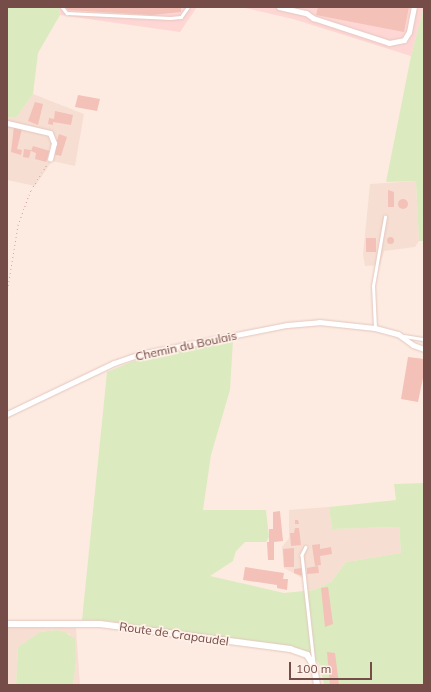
<!DOCTYPE html>
<html>
<head>
<meta charset="utf-8">
<style>
  body { margin:0 }
  #map { position:relative; width:431px; height:692px; overflow:hidden; background:#fdebe1; font-family:Mulish,sans-serif }
  div>[style] { position:absolute }
  .residential>* { inset:0; background:#f7ded2 }
  .commercial>* { inset:0; background:#fed6d4 }
  .green>* { inset:0; background:#dbebbf }
  .building>* { inset:0; background:#f3c1b7 }
  .round { border-radius:50% }
  .path>* { height:1px; margin-top:-0.5px; transform-origin:0; background:repeating-linear-gradient(90deg,#d8a49b 0 1px,transparent 0 4px) }
  .roads { filter:drop-shadow(0 0 1px #e3c7bf) drop-shadow(0 0 1px #e3c7bf) }
  .service>* { height:2.5px; margin:-1.25px; padding:0 1.25px; transform-origin:1.25px; border-radius:1.25px; background:#fff }
  .minor>* { height:5px; margin:-2.5px; padding:0 2.5px; transform-origin:2.5px; border-radius:2.5px; background:#fff }
  .tertiary>* { height:6px; margin:-3px; padding:0 3px; transform-origin:3px; border-radius:3px; background:#fff }
  span { translate:-50% -50%; white-space:nowrap; text-align:center; line-height:1.15; -webkit-text-stroke:3.5px #fff0e8; paint-order:stroke }
  .street-label { font-size:12px; color:#754c47 }
  .frame { position:absolute; inset:0; border:8px solid #754c47; pointer-events:none }
  .scale { position:absolute; left:289px; top:662px; width:83px; height:18px; box-sizing:border-box; border:2px solid #754c47; border-top:0; padding-left:5px; font-size:12px; line-height:14px; white-space:nowrap; color:#754c47; -webkit-text-stroke:3px #fff0e8; paint-order:stroke }
</style>
</head>
<body>
<div id="map">
  <div class="residential">
    <i style="clip-path:polygon(33px 94px,84px 114px,75px 166px,52px 161px,35px 186px,7px 180px,7px 117px,16px 118px)"></i>
    <i style="clip-path:polygon(416px 181px,419px 241px,415px 247px,384px 251px,380px 265px,365px 266px,363px 254px,370px 184px)"></i>
    <i style="clip-path:polygon(329px 507px,332px 529px,399px 527px,401px 553px,346px 562px,331px 582px,314px 590px,305px 590px,304px 579px,284px 568px,282px 547px,289px 538px,289px 510px)"></i>
    <i style="clip-path:polygon(7px 627px,76px 628px,80px 685px,73px 685px,76px 662px,70px 634px,56px 630px,40px 632px,18px 647px,16px 685px,7px 685px)"></i>
  </div>
  <div class="commercial">
    <i style="clip-path:polygon(59px 7px,197px 7px,180px 32px,60px 15px)"></i>
    <i style="clip-path:polygon(241px 7px,424px 7px,411px 56px,293px 19px)"></i>
  </div>
  <div class="green">
    <i style="clip-path:polygon(7px 7px,59px 7px,60px 15px,38px 53px,33px 94px,16px 118px,7px 117px)"></i>
    <i style="clip-path:polygon(424px 7px,424px 241px,419px 241px,416px 181px,386px 182px,411px 56px)"></i>
    <i style="clip-path:polygon(233px 340px,230px 390px,211px 455px,203px 510px,266px 510px,269px 537px,266px 542px,245px 542px,236px 551px,233px 561px,210px 576px,284px 593px,314px 590px,331px 582px,346px 562px,401px 553px,399px 527px,332px 529px,329px 507px,396px 500px,394px 484px,424px 483px,424px 685px,324px 685px,319px 663px,306px 652px,108px 621px,82px 620px,107px 372px,139px 359px)"></i>
    <i style="clip-path:polygon(56px 630px,65px 632px,75px 639px,76px 662px,73px 685px,16px 685px,18px 647px,40px 632px)"></i>
  </div>
  <div class="building">
    <i style="clip-path:polygon(65px 7px,181px 7px,181px 12px,152px 15px,68px 10px)"></i>
    <i style="clip-path:polygon(318px 7px,409px 7px,404px 32px,316px 15px)"></i>
    <i style="clip-path:polygon(78px 95px,100px 99px,97px 111px,75px 107px)"></i>
    <i style="clip-path:polygon(35px 102px,43px 104px,38px 125px,28px 121px)"></i>
    <i style="clip-path:polygon(55px 111px,73px 115px,71px 125px,53px 122px,53px 125px,48px 124px,49px 118px,54px 119px)"></i>
    <i style="clip-path:polygon(14px 126px,22px 129px,17px 149px,22px 150px,21px 155px,11px 152px)"></i>
    <i style="clip-path:polygon(59px 134px,67px 137px,61px 156px,53px 154px)"></i>
    <i style="clip-path:polygon(33px 146px,50px 151px,46px 162px,35px 159px,36px 153px,31px 151px)"></i>
    <i style="clip-path:polygon(24px 149px,31px 150px,29px 158px,23px 157px)"></i>
    <i style="clip-path:polygon(388px 190px,394px 192px,394px 207px,388px 207px)"></i>
    <i class="round" style="left:398px;top:199px;width:10px;height:10px"></i>
    <i class="round" style="left:386.5px;top:236.5px;width:7px;height:7px"></i>
    <i style="clip-path:polygon(366px 238px,376px 238px,376px 252px,366px 252px)"></i>
    <i style="clip-path:polygon(408px 357px,424px 359px,424px 373px,418px 402px,401px 399px)"></i>
    <i style="clip-path:polygon(280px 511px,283px 541px,274px 542px,274px 560px,268px 560px,267px 542px,269px 542px,269px 529px,273px 529px,273px 512px)"></i>
    <i style="clip-path:polygon(295px 520px,298px 520px,299px 524px,295px 524px)"></i>
    <i style="clip-path:polygon(295px 528px,299px 528px,301px 545px,291px 546px,290px 533px,294px 533px)"></i>
    <i style="clip-path:polygon(320px 544px,320px 549px,331px 547px,332px 554px,320px 556px,321px 565px,315px 566px,312px 545px)"></i>
    <i style="clip-path:polygon(294px 548px,294px 567px,284px 567px,283px 549px)"></i>
    <i style="clip-path:polygon(318px 566px,319px 573px,307px 574px,307px 568px)"></i>
    <i style="clip-path:polygon(245px 567px,284px 573px,283px 579px,288px 579px,287px 590px,277px 588px,277px 585px,243px 580px)"></i>
    <i style="clip-path:polygon(302px 568px,302px 576px,294px 573px,294px 569px)"></i>
    <i style="clip-path:polygon(328px 587px,333px 624px,325px 627px,321px 588px)"></i>
    <i style="clip-path:polygon(327px 652px,335px 653px,339px 685px,330px 685px)"></i>
  </div>
  <div class="path">
    <i style="left:7px;top:293px;width:69px;rotate:-80.8deg"></i>
    <i style="left:18px;top:225px;width:37px;rotate:-70deg"></i>
    <i style="left:31px;top:190px;width:31px;rotate:-58deg"></i>
  </div>
  <div class="roads">
    <div class="service">
      <i style="left:62px;top:7px;width:8px;rotate:50deg"></i>
      <i style="left:67px;top:13px;width:103px;rotate:2.8deg"></i>
      <i style="left:170px;top:18px;width:11px;rotate:-5deg"></i>
      <i style="left:181px;top:17px;width:12px;rotate:-55deg"></i>
      <i style="left:375px;top:328px;width:42px;rotate:-92.7deg"></i>
      <i style="left:373px;top:286px;width:70px;rotate:-80.1deg"></i>
      <i style="left:404px;top:336px;width:20px;rotate:9deg"></i>
      <i style="left:306px;top:547px;width:9px;rotate:117deg"></i>
      <i style="left:302px;top:555px;width:109px;rotate:83.7deg"></i>
    </div>
    <div class="minor">
      <i style="left:279px;top:7px;width:28px;rotate:13deg"></i>
      <i style="left:306px;top:13px;width:9px;rotate:36deg"></i>
      <i style="left:313px;top:18px;width:80px;rotate:18.2deg"></i>
      <i style="left:389px;top:43px;width:15px;rotate:-11deg"></i>
      <i style="left:404px;top:40px;width:9px;rotate:-58deg"></i>
      <i style="left:409px;top:32px;width:25px;rotate:-79deg"></i>
      <i style="left:7px;top:123px;width:44px;rotate:13.1deg"></i>
      <i style="left:50px;top:133px;width:11px;rotate:68deg"></i>
      <i style="left:54px;top:143px;width:16px;rotate:104deg"></i>
      <i style="left:7px;top:414px;width:119px;rotate:-25.5deg"></i>
      <i style="left:114px;top:363px;width:28px;rotate:-19deg"></i>
      <i style="left:140px;top:354px;width:150px;rotate:-11.2deg"></i>
      <i style="left:287px;top:325px;width:32px;rotate:-5deg"></i>
      <i style="left:319px;top:322px;width:56px;rotate:6.1deg"></i>
      <i style="left:375px;top:328px;width:24px;rotate:15deg"></i>
      <i style="left:398px;top:334px;width:19px;rotate:36deg"></i>
      <i style="left:413px;top:345px;width:12px;rotate:20deg"></i>
    </div>
    <div class="tertiary">
      <i style="left:7px;top:624px;width:93px"></i>
      <i style="left:100px;top:624px;width:192px;rotate:7.5deg"></i>
      <i style="left:290px;top:649px;width:18px;rotate:19deg"></i>
      <i style="left:307px;top:655px;width:13px;rotate:58deg"></i>
      <i style="left:314px;top:666px;width:19px;rotate:81deg"></i>
    </div>
  </div>
  <div class="street-label">
    <span style="left:186px;top:346px;rotate:-12deg">Chemin du Boulais</span>
    <span style="left:174px;top:634px;rotate:8deg">Route de Crapaudel</span>
  </div>
  <div class="frame"></div>
  <div class="scale">100 m</div>
</div>
</body>
</html>
